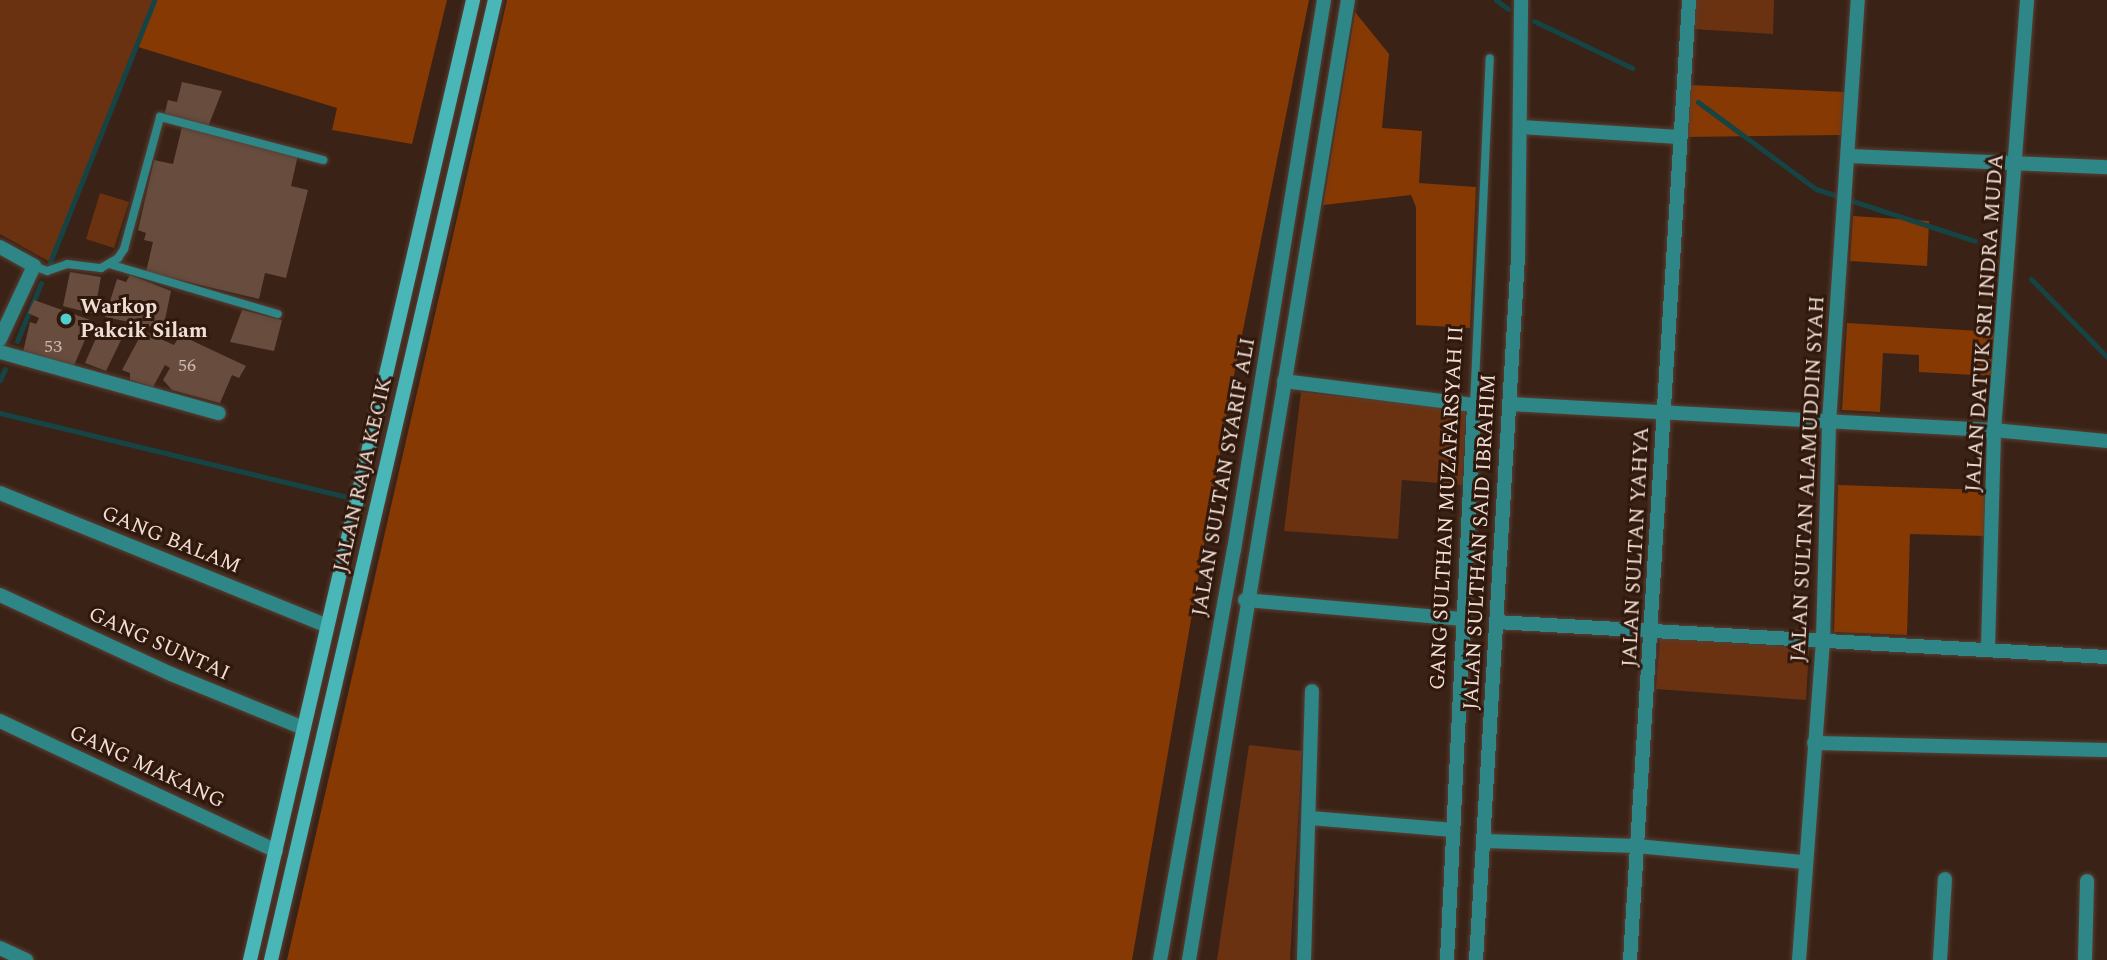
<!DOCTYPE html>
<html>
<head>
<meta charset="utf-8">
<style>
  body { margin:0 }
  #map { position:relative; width:2107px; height:960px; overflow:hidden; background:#3a2216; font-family:Spectral,serif }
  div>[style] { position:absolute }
  .green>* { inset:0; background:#6b3211 }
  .forest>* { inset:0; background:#873903 }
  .stream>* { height:5px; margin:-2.5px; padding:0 2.5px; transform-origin:2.5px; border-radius:2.5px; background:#164343 }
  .building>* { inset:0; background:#684d3f }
  .roads { filter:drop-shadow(0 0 2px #574035) drop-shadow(0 0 2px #574035) }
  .service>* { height:8px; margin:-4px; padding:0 4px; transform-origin:4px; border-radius:4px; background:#2e8687 }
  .minor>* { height:14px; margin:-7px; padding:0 7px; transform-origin:7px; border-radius:7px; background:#2e8687 }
  .tertiary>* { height:14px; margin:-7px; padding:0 7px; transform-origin:7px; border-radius:7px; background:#2e8687 }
  .secondary>* { height:14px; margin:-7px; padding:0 7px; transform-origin:7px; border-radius:7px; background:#49b6b7 }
  .dots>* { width:19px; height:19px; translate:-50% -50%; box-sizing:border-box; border:4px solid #30180c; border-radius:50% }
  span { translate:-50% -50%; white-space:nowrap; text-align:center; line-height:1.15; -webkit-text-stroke:6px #30180c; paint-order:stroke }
  .number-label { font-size:18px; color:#cdbab0 }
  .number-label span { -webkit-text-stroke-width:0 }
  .poi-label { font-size:21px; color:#efded6; font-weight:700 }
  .left { translate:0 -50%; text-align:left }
  .street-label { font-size:21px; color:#efded6 }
</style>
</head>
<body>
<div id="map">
  <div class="green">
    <i style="clip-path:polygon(0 0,154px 0,50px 262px,0 234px)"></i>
    <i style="clip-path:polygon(1696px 0,1774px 0,1773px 34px,1693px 29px)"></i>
    <i style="clip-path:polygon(100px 193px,129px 202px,114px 248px,86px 239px)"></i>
    <i style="clip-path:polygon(1301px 392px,1466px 410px,1462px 485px,1402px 480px,1398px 539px,1284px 531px)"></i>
    <i style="clip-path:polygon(1660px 638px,1809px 648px,1806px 700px,1656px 689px)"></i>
    <i style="clip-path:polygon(1249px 745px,1302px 751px,1290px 960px,1217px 960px)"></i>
  </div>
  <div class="forest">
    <i style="clip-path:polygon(154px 0,447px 0,412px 144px,332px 130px,337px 108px,135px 46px)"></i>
    <i style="clip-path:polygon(507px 0,1309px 0,1230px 395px,1132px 960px,287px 960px)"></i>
    <i style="clip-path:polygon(1355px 12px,1389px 54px,1382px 128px,1422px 131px,1419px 183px,1476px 187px,1470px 328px,1416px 325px,1416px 207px,1411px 195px,1323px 205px)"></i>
    <i style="clip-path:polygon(1689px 85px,1845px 92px,1842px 135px,1686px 137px)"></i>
    <i style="clip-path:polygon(1853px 216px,1929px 221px,1927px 266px,1850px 261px)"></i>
    <i style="clip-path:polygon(1847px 323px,1996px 332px,1993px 376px,1919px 372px,1919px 355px,1883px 353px,1880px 412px,1842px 410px)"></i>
    <i style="clip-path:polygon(1838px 485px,1986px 490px,1985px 536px,1910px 534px,1907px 635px,1834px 632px)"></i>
  </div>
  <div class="stream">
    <i style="left:1496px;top:0;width:15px;rotate:37deg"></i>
    <i style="left:1534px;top:21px;width:109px;rotate:25.6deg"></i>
    <i style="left:1698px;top:102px;width:147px;rotate:36.4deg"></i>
    <i style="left:1816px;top:189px;width:167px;rotate:18.1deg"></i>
    <i style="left:50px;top:262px;width:282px;rotate:-68.3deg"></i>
    <i style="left:2031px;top:279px;width:109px;rotate:45.7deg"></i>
    <i style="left:17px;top:341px;width:63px;rotate:-67.5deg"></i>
    <i style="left:0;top:380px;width:12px;rotate:-66deg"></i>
    <i style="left:0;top:413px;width:354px;rotate:13.6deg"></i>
  </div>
  <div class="building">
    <i style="clip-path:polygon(182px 82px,222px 91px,208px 127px,164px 116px,168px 100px,177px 102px)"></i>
    <i style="clip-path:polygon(182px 127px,298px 155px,291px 186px,308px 190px,286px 278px,265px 273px,259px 299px,146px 272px,153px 242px,144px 240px,146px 233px,138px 230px,154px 160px,173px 164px)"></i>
    <i style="clip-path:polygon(70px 272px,101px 277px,94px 314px,63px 306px)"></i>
    <i style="clip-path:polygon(130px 275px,171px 291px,163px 329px,105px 317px,117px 279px,126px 282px)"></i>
    <i style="clip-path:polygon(34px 300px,93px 321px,72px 370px,23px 352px,30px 322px,36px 324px,39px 318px,28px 313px)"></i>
    <i style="clip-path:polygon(242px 310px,282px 320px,274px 351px,230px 342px)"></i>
    <i style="clip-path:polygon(100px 329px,122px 338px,106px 371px,85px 363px)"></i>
    <i style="clip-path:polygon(143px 331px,174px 345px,180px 335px,246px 366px,239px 378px,232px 375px,220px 403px,172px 390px,163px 380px,170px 368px,165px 365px,153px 387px,130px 380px,130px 373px,122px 370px)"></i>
  </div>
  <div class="roads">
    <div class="service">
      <i style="left:109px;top:264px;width:176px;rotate:16.5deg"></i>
      <i style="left:34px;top:266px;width:14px;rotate:21deg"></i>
      <i style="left:47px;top:271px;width:21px;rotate:-19deg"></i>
      <i style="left:67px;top:264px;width:34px;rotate:7deg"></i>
      <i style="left:101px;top:268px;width:20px;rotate:-30deg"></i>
      <i style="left:118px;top:258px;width:11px;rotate:-56deg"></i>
      <i style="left:124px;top:249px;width:137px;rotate:-74.7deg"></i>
      <i style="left:160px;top:117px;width:169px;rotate:14.8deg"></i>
      <i style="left:1474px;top:405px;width:347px;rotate:-87.4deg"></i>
    </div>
    <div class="minor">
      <i style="left:1520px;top:127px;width:160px;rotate:3.6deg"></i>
      <i style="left:1851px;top:156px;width:256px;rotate:2.5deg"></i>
      <i style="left:0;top:352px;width:227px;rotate:15.6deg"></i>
      <i style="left:1284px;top:381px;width:192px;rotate:7.2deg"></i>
      <i style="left:1474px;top:405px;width:556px;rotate:92.79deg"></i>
      <i style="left:1510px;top:404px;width:485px;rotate:3.1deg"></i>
      <i style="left:1994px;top:430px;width:114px;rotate:5.6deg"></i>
      <i style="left:0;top:493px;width:353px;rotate:22.1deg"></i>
      <i style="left:0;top:595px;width:188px;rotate:24.8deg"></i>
      <i style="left:171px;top:674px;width:143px;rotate:22.2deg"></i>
      <i style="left:1245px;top:600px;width:218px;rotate:5deg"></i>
      <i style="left:1496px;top:622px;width:612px;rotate:3.28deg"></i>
      <i style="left:1988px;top:648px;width:218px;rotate:-88.4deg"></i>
      <i style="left:1994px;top:430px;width:431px;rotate:-85.6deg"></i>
      <i style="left:0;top:721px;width:305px;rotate:25.2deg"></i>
      <i style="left:1814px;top:743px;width:293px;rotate:1.4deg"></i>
      <i style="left:1310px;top:818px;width:144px;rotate:4.8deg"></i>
      <i style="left:1485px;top:841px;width:152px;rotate:1.9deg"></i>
      <i style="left:1637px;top:846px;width:168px;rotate:5.5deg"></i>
      <i style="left:0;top:948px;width:29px;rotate:25deg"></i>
      <i style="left:1304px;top:960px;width:269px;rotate:-88.3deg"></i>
      <i style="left:1476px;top:960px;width:703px;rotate:-86.58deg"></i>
      <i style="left:1518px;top:258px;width:258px;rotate:-89.3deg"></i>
      <i style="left:1630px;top:960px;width:962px;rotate:-86.48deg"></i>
      <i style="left:1799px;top:960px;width:322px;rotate:-85.7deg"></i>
      <i style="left:1823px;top:639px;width:217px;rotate:-88.4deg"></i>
      <i style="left:1829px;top:422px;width:423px;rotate:-86.1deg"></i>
      <i style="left:1940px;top:960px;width:81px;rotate:-86.5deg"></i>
      <i style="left:2085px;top:960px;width:79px;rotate:-88.5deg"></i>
    </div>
    <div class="tertiary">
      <i style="left:0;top:247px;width:39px;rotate:29deg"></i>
      <i style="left:34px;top:266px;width:81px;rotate:115deg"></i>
      <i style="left:1160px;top:960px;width:417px;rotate:-79.8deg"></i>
      <i style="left:1234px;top:550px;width:557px;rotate:-80.71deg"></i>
      <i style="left:1189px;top:960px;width:973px;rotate:-80.6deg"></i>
    </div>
    <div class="secondary">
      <i style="left:250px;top:960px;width:986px;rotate:-76.92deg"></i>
      <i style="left:271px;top:960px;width:986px;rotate:-76.87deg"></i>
    </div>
  </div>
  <div class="dots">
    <i style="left:66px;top:319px;background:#52cdce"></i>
  </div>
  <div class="number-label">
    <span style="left:53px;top:347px">53</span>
    <span style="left:187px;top:366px">56</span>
  </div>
  <div class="poi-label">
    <span class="left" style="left:80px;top:319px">Warkop<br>Pakcik Silam</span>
  </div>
  <div class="street-label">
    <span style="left:1985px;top:323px;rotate:-86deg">JALAN DATUK SRI INDRA MUDA</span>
    <span style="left:363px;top:475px;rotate:-77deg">JALAN RAJA KECIK</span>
    <span style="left:1224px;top:477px;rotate:-80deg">JALAN SULTAN SYARIF ALI</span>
    <span style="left:1808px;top:479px;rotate:-87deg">JALAN SULTAN ALAMUDDIN SYAH</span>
    <span style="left:1447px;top:508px;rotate:-87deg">GANG SULTHAN MUZAFARSYAH II</span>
    <span style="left:171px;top:540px;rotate:22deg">GANG BALAM</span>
    <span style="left:1480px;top:542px;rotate:-87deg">JALAN SULTHAN SAID IBRAHIM</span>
    <span style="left:1636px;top:547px;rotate:-87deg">JALAN SULTAN YAHYA</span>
    <span style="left:159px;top:644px;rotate:24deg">GANG SUNTAI</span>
    <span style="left:147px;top:767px;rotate:25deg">GANG MAKANG</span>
  </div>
</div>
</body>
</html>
